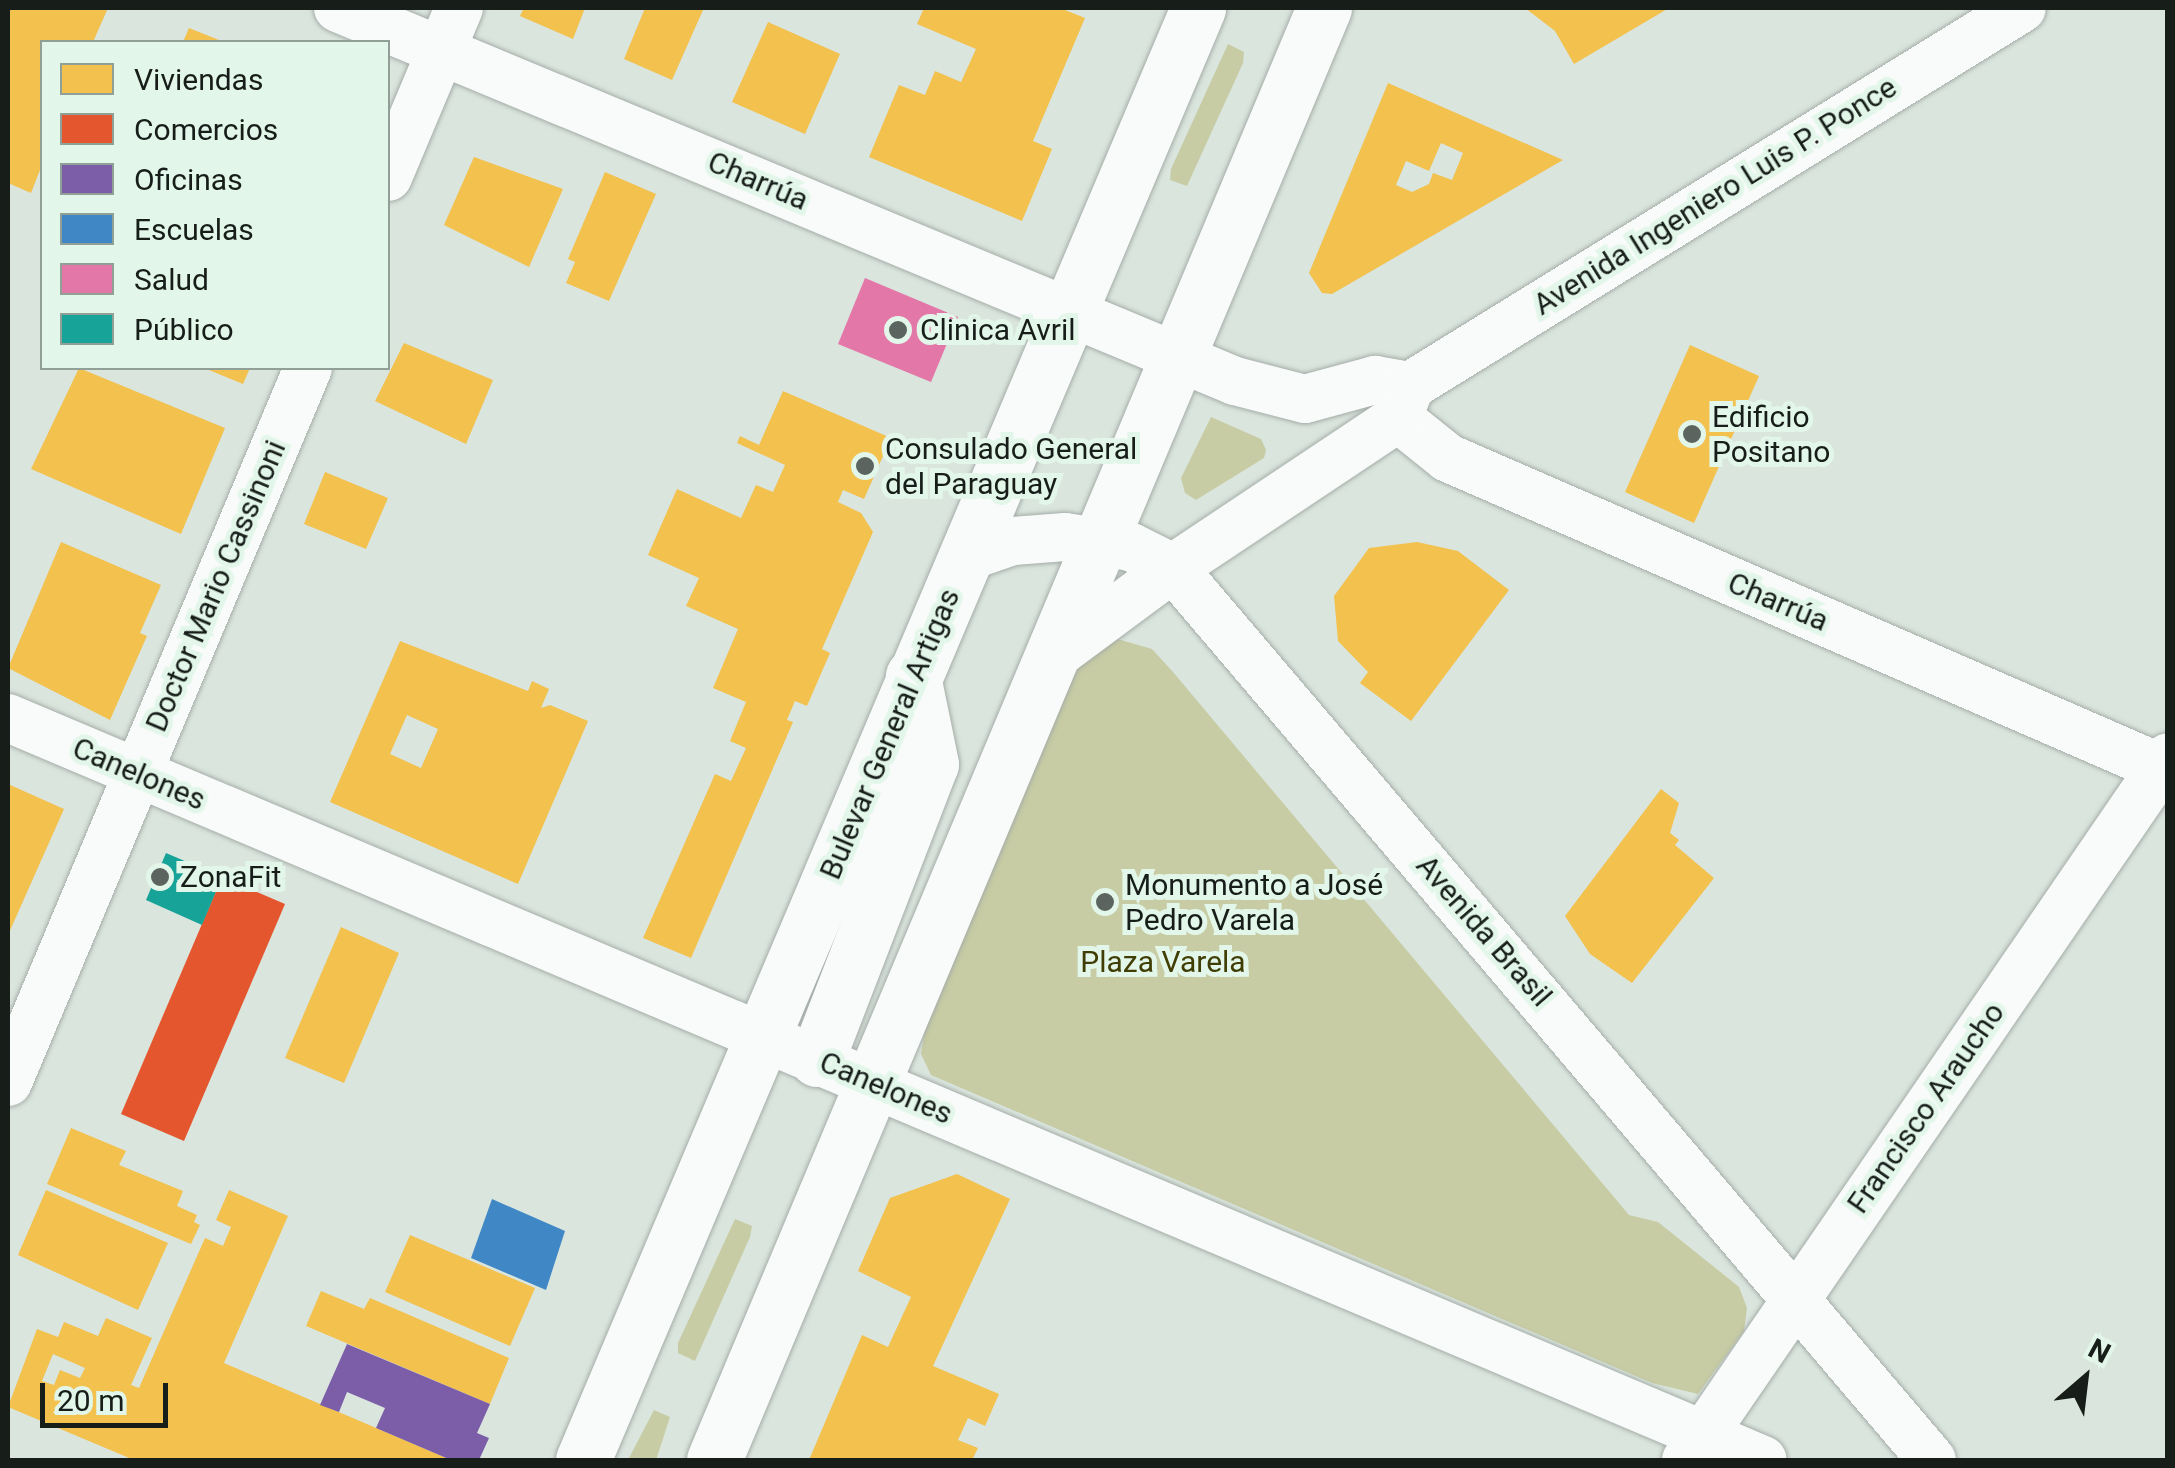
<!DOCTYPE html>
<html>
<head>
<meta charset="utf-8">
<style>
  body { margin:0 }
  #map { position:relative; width:2175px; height:1468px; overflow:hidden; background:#dae5de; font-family:Roboto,sans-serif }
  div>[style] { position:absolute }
  .green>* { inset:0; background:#c7cca4 }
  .homes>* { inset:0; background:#f2c14e }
  .shops>* { inset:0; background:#e4572e }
  .offices>* { inset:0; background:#7b5ea7 }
  .schools>* { inset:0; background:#3f88c5 }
  .health>* { inset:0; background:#e377a8 }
  .public>* { inset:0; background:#17a398 }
  .roads { filter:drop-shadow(0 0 2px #a5ada8) drop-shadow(0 0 2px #a5ada8) }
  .minor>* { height:48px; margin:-24px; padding:0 24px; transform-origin:24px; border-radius:24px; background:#f9fbfa }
  .major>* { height:55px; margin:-27.5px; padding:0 27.5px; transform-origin:27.5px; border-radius:27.5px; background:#f9fbfa }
  .dots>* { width:28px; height:28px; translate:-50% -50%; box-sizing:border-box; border:5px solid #e3f6ea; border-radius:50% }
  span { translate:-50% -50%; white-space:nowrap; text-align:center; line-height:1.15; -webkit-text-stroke:10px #e3f6ea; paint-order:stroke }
  .street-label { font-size:30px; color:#171e1a }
  .poi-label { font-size:30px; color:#171e1a }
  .left { translate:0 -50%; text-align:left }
  .park-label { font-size:30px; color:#403e04 }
  .frame { position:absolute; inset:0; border:10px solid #171e1a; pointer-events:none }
  .legend { position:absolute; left:40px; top:40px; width:350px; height:330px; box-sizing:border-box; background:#e3f6ea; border:2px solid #91a097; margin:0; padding:12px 18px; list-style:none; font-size:30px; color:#171e1a }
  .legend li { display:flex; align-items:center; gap:20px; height:50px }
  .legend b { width:50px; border:2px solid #91a097 }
  .north { position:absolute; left:2035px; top:1328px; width:100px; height:100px; -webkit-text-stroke:8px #e3f6ea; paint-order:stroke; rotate:28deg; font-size:28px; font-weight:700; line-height:40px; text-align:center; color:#171e1a }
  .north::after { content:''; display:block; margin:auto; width:35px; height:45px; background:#171e1a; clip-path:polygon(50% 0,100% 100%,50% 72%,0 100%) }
  .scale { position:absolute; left:40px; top:1383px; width:128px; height:45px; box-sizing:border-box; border:5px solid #171e1a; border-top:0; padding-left:12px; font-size:30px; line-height:35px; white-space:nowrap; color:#171e1a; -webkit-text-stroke:8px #e3f6ea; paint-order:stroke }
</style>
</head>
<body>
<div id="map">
  <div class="green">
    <i style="clip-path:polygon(1228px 44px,1244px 52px,1243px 63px,1187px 186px,1170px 180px,1171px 169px)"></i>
    <i style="clip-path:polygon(1211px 417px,1261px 439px,1266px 450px,1264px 458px,1196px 500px,1185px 493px,1181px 478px)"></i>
    <i style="clip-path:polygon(1114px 638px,1152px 649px,1173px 672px,1629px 1215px,1658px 1222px,1739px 1287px,1747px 1308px,1744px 1331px,1698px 1394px,1652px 1383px,931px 1075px,921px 1054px,925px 1028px,1080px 656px)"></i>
    <i style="clip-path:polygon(735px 1219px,752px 1226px,750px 1237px,695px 1361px,678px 1353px,678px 1343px)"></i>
    <i style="clip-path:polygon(654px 1410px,670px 1417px,656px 1460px,628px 1460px)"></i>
  </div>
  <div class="homes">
    <i style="clip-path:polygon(8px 8px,108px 8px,93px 42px,42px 42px,42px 165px,31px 193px,8px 183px)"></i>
    <i style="clip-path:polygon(524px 8px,585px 8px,573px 39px,520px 16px)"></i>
    <i style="clip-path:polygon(645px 8px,703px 10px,672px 80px,624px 59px)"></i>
    <i style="clip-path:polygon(924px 8px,1060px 8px,1085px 18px,1033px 141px,1052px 149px,1022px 221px,869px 157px,899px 85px,925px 95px,935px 71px,961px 82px,976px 49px,917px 24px)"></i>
    <i style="clip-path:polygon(1525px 8px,1669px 8px,1574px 64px,1555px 31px)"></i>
    <i style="clip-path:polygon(768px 22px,840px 54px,805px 134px,732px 102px)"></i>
    <i style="clip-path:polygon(189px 28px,224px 42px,183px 42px)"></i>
    <i style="clip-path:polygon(evenodd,1388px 83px,1563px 160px,1332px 294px,1322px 293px,1309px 273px,1388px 83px,1441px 143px,1463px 153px,1452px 180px,1433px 173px,1429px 184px,1412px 192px,1396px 185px,1406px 161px,1429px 171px,1441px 143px)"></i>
    <i style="clip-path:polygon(474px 157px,563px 189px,529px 267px,444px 225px)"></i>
    <i style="clip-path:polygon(605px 172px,656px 194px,609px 301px,566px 283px,575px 262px,568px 259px)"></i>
    <i style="clip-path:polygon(404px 343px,493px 380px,466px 444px,375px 401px)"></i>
    <i style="clip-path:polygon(1690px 345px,1759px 376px,1694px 523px,1625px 492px)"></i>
    <i style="clip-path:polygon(79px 368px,225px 428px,181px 534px,31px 469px)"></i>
    <i style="clip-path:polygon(204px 368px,250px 368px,243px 384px)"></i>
    <i style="clip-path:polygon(783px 391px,891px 438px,864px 499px,843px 490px,838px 502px,861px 513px,873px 532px,822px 649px,830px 653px,807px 706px,795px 701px,787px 720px,793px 722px,691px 958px,643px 938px,715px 774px,731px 781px,746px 748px,730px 741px,746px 702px,713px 688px,738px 629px,686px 606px,699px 578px,648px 555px,677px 489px,741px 518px,756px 485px,773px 492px,785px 465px,737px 443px,740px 436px,759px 445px)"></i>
    <i style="clip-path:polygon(325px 472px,388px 498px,366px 549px,304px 524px)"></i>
    <i style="clip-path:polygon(61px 542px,161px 585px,140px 633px,147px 636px,110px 720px,8px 668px)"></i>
    <i style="clip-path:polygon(1417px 542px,1458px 551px,1509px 590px,1411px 721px,1360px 683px,1368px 672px,1338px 641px,1334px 596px,1369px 548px)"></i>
    <i style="clip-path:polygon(evenodd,400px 641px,528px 691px,532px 681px,549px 689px,541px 708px,550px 705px,588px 721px,518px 884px,330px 802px,400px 641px,407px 715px,438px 729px,421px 768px,390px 754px,407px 715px)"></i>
    <i style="clip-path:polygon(8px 784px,64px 809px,8px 935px)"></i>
    <i style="clip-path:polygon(1661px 789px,1679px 803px,1670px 833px,1679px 840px,1675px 845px,1714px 878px,1632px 983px,1590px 954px,1565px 916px)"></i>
    <i style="clip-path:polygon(341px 927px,399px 953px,344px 1083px,285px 1058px)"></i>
    <i style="clip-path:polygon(71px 1128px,126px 1151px,119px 1165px,183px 1191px,177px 1206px,197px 1215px,194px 1222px,200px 1225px,191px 1244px,47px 1184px)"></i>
    <i style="clip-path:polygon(957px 1174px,1010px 1199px,933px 1366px,999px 1394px,985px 1426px,968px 1418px,958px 1440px,978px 1448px,972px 1460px,809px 1460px,862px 1335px,888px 1347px,911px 1297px,858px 1271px,890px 1198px)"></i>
    <i style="clip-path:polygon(46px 1190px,168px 1243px,138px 1310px,18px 1255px)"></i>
    <i style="clip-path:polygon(evenodd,229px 1190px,288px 1216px,224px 1363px,451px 1460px,134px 1460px,8px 1407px,37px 1329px,58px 1337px,64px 1322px,98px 1336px,106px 1318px,152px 1338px,131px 1385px,139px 1388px,205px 1238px,223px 1246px,231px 1227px,216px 1220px,229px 1190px,53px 1354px,85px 1368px,80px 1378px,60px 1370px,54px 1385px,42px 1381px,53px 1354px)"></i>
    <i style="clip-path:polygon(410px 1235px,535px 1288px,510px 1346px,385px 1292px)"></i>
    <i style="clip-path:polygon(321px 1291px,364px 1309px,370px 1298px,509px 1358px,490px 1404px,306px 1326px)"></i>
  </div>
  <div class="shops">
    <i style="clip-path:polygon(222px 877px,285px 904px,184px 1141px,121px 1114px)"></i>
  </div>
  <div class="offices">
    <i style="clip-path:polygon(347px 1344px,490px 1404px,477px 1433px,489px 1438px,479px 1460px,451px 1460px,376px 1428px,385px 1408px,347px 1392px,339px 1412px,320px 1405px)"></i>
  </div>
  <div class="schools">
    <i style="clip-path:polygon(492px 1199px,565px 1231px,546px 1290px,471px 1258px)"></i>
  </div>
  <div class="health">
    <i style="clip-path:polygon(865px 278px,958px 317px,931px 382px,838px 344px)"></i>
  </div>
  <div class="public">
    <i style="clip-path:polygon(166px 853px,222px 877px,202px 925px,146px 900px)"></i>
  </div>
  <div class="roads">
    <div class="minor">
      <i style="left:338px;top:8px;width:971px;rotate:22.58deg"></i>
      <i style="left:1235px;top:381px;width:72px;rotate:14.4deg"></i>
      <i style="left:1305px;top:399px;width:73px;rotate:-15.2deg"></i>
      <i style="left:1375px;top:380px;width:36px;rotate:10deg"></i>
      <i style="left:388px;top:177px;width:183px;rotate:-67.2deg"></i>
      <i style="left:1398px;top:418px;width:64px;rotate:38.7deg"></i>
      <i style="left:1448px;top:458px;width:785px;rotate:23.5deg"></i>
      <i style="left:966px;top:557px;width:50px;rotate:-18.8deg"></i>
      <i style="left:1013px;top:541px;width:52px;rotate:-4.4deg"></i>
      <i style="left:1065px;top:537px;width:67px;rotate:8.6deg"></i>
      <i style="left:1131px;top:547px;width:47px;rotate:26.6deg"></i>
      <i style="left:1173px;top:568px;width:1171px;rotate:49.61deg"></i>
      <i style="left:1049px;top:660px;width:154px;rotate:-36.6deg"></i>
      <i style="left:1173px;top:568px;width:270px;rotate:-33.7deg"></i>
      <i style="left:1398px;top:418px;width:34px;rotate:-69deg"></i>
      <i style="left:1410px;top:386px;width:719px;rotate:-31.7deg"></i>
      <i style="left:8px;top:718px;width:1905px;rotate:22.92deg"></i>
      <i style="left:8px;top:1082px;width:774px;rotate:-67.21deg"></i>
      <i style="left:1686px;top:1460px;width:852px;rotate:-55.56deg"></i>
    </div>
    <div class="major">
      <i style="left:817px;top:1059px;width:316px;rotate:-68.9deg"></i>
      <i style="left:931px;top:764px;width:90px;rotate:-101.6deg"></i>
      <i style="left:583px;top:1460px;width:1577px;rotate:-67.04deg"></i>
      <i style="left:714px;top:1460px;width:1575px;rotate:-67.21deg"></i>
    </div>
  </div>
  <div class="dots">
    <i style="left:898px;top:330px;background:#5b645f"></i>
    <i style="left:1692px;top:434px;background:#5b645f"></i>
    <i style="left:865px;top:466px;background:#5b645f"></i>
    <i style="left:160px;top:877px;background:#5b645f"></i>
    <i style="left:1105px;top:902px;background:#5b645f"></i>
  </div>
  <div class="street-label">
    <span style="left:758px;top:181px;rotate:23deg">Charrúa</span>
    <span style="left:1715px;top:196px;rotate:-32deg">Avenida Ingeniero Luis P. Ponce</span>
    <span style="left:216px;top:586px;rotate:-67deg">Doctor Mario Cassinoni</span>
    <span style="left:1778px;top:602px;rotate:23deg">Charrúa</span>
    <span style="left:890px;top:734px;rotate:-67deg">Bulevar General Artigas</span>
    <span style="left:139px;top:774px;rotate:23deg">Canelones</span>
    <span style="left:1484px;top:931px;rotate:49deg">Avenida Brasil</span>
    <span style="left:886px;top:1088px;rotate:23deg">Canelones</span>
    <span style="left:1926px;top:1108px;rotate:-55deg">Francisco Araucho</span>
  </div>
  <div class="poi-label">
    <span class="left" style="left:920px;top:330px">Clinica Avril</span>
    <span class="left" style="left:1712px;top:434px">Edificio<br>Positano</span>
    <span class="left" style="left:885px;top:466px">Consulado General<br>del Paraguay</span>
    <span class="left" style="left:180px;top:877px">ZonaFit</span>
    <span class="left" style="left:1125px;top:902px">Monumento a José<br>Pedro Varela</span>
  </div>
  <div class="park-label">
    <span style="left:1163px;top:962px">Plaza Varela</span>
  </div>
  <div class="frame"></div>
  <ul class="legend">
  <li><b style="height:28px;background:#f2c14e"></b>Viviendas</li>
  <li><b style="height:28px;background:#e4572e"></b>Comercios</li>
  <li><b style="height:28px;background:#7b5ea7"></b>Oficinas</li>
  <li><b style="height:28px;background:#3f88c5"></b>Escuelas</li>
  <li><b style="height:28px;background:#e377a8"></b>Salud</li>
  <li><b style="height:28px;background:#17a398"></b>Público</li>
  </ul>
  <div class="north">N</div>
  <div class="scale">20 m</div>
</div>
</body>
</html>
